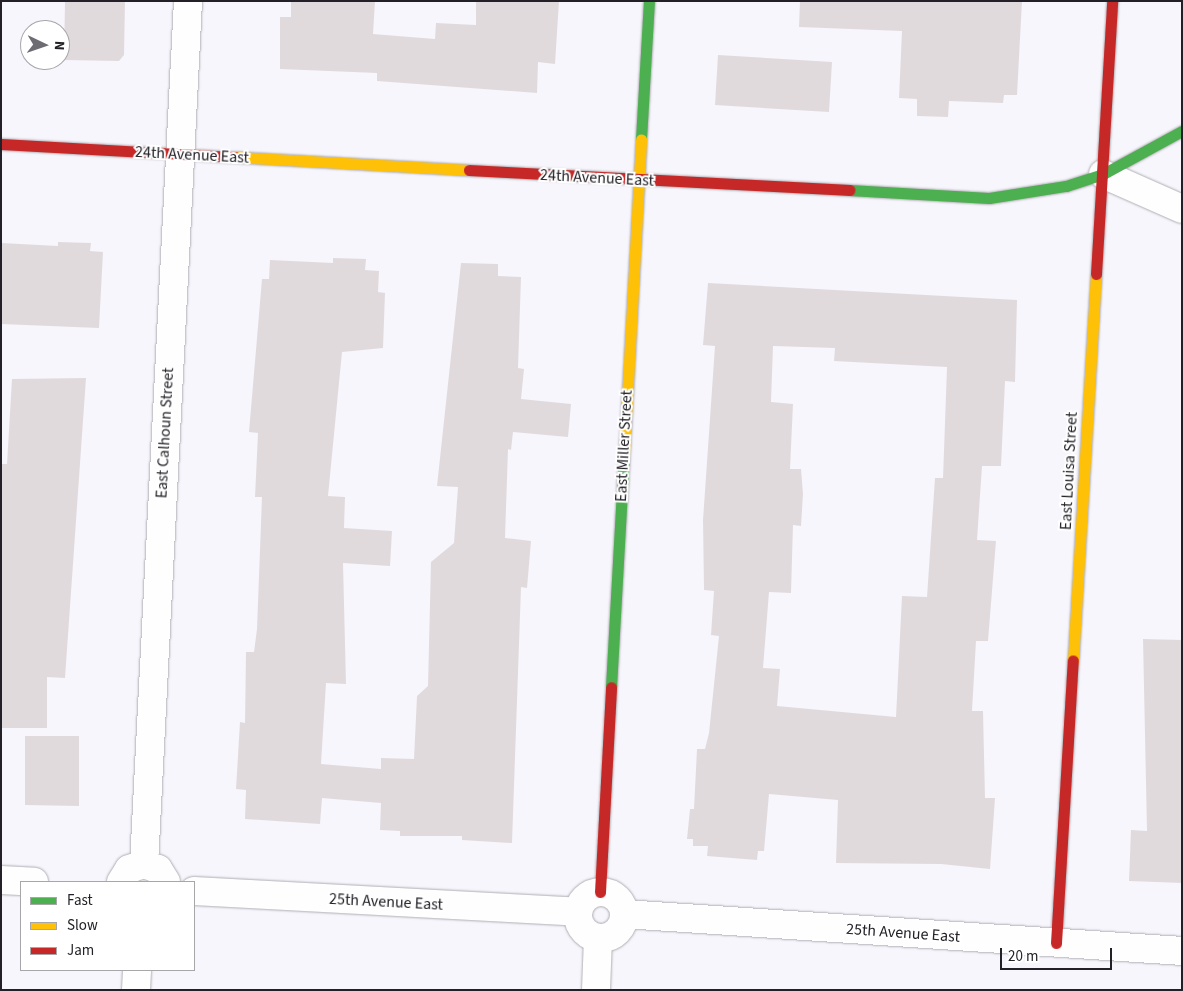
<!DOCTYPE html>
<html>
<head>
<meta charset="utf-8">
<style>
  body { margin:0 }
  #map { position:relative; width:1183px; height:991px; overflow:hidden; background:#f7f6fc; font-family:"Source Sans 3",sans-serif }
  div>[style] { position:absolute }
  .building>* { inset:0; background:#e1dadc }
  .roads { filter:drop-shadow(0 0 1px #b0aeb3) drop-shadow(0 0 1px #b0aeb3) }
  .street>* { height:28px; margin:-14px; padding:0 14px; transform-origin:14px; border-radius:14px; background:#fefeff }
  .street>.ring { margin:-14px; padding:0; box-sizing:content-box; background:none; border:28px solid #fefeff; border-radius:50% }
  .fast>* { height:11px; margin:-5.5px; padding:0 5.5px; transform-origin:5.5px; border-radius:5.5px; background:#4caf50 }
  .slow>* { height:11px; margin:-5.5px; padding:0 5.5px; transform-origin:5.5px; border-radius:5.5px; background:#ffc107 }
  .jam>* { height:11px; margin:-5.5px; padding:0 5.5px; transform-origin:5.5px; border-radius:5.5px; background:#c62828 }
  span { translate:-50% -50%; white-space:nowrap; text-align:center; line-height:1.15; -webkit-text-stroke:4px #fff; paint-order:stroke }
  .street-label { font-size:16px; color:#232127 }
  .frame { position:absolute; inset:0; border:2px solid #232127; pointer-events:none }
  .legend { position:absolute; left:20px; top:881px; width:175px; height:90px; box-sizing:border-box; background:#fff; border:1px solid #a7a6a9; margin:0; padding:6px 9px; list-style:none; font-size:15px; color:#232127 }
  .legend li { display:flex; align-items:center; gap:10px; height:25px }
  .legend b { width:25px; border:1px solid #a7a6a9 }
  .north { position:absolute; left:20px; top:20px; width:50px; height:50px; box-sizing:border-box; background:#fff; border:1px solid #a7a6a9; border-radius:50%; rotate:93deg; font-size:14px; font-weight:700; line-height:20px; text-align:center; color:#232127 }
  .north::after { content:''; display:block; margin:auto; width:18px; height:22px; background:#6d6c72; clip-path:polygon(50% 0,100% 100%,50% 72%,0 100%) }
  .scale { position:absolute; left:1000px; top:948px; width:112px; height:22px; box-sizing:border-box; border:2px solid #232127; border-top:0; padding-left:6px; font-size:15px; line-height:18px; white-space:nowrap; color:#232127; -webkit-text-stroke:4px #fff; paint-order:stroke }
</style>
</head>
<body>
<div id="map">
  <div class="building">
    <i style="clip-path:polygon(65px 1px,125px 1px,124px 55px,119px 61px,64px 60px)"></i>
    <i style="clip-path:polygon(291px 1px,375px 1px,373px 34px,435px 39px,436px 23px,476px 25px,476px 1px,559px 1px,555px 64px,538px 62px,537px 93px,377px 81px,377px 73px,280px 69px,280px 17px,291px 17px)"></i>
    <i style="clip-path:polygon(800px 1px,1022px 1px,1017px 95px,1004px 95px,1003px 103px,949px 101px,948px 117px,917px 116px,917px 99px,899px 98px,902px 31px,799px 27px)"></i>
    <i style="clip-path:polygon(718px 55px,832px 62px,829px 112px,715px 105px)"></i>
    <i style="clip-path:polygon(58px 242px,91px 243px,90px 251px,103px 252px,99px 328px,1px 324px,1px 243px,58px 246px)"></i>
    <i style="clip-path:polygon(333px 258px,366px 259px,365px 270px,379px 271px,378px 292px,385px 293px,383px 348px,342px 352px,328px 496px,345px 497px,344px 528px,392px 531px,390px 566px,343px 563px,346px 684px,326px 683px,321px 764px,381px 769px,381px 758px,414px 759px,417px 696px,428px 686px,431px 562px,454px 543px,458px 487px,437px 486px,461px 263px,498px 264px,498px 276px,521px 277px,518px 368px,524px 369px,521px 399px,571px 404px,568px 437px,513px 432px,511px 450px,508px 449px,505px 538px,531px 541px,527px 588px,521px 587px,512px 843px,462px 840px,462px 836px,400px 836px,400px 831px,380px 830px,381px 803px,322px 798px,320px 824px,245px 819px,246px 790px,236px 789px,240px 722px,245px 723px,246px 652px,254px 652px,257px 629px,262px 497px,255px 497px,258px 433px,249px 432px,262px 279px,269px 279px,270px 260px,333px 263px)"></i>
    <i style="clip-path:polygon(evenodd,708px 283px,1017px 300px,1015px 382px,1005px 381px,1001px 466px,982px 466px,977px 540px,996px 541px,988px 641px,976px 641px,972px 711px,983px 711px,985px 798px,995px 798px,990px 869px,941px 864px,836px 863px,838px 800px,769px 794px,764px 851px,758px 851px,757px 860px,707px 856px,708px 846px,693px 846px,693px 839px,687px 839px,690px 809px,694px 809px,697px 749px,705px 749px,709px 733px,719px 636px,711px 635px,714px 591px,704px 590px,703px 520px,715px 346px,703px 345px,708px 283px,773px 346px,835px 348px,834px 361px,947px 367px,943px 478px,935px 478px,927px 597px,902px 596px,896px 717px,777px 706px,780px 669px,763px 668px,769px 592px,791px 593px,793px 525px,801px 526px,803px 494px,801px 469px,790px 469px,793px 404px,771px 402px,773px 346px)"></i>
    <i style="clip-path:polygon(86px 378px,65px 678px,47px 677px,47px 728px,1px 728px,1px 464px,7px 464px,12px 379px)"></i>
    <i style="clip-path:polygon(1143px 639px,1182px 640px,1182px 883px,1129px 881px,1131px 830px,1147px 831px)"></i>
    <i style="clip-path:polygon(25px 736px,79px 736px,79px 806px,25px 805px)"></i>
  </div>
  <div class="roads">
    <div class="street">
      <i style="left:1103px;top:174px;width:86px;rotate:23.9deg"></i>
      <i style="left:144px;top:864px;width:864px;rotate:-87.08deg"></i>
      <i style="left:1px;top:880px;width:33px;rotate:3deg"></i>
      <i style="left:121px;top:882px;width:15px;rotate:-58deg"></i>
      <i style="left:129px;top:869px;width:16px;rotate:-18deg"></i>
      <i style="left:144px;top:864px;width:15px;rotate:20deg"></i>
      <i style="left:158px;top:869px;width:15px;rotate:58deg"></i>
      <i style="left:194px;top:891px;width:385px;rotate:3.1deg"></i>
      <i class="ring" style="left:578px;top:892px;width:18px;height:18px"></i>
      <i style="left:624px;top:914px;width:559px;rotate:3.79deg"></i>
      <i style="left:136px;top:990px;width:20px;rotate:-87deg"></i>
      <i style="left:596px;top:990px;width:52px;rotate:-87.8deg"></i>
    </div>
    <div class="fast">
      <i style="left:641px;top:139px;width:138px;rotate:-86.7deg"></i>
      <i style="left:849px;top:190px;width:140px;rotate:3.3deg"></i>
      <i style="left:989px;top:198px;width:78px;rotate:-8.9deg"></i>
      <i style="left:1066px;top:186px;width:39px;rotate:-18deg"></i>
      <i style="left:1103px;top:174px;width:90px;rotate:-28.6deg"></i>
      <i style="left:611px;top:687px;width:232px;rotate:-86.8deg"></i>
    </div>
    <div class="slow">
      <i style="left:236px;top:157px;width:233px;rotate:3.2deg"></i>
      <i style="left:624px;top:455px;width:316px;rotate:-86.9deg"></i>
      <i style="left:1073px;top:661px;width:388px;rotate:-86.6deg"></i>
    </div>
    <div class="jam">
      <i style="left:1px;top:144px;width:235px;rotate:3.2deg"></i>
      <i style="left:469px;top:170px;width:381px;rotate:3deg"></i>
      <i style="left:1096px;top:274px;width:273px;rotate:-86.6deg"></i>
      <i style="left:600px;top:892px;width:205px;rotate:-86.9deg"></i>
      <i style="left:1056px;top:943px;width:283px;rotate:-86.6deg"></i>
    </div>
  </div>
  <div class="street-label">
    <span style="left:192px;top:155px;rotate:3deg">24th Avenue East</span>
    <span style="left:597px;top:178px;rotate:3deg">24th Avenue East</span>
    <span style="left:165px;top:433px;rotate:-87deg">East Calhoun Street</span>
    <span style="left:624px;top:446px;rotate:-87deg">East Miller Street</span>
    <span style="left:1069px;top:471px;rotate:-87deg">East Louisa Street</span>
    <span style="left:386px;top:902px;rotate:3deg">25th Avenue East</span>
    <span style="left:903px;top:933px;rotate:4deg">25th Avenue East</span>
  </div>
  <div class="frame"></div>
  <ul class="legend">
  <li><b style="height:6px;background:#4caf50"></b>Fast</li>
  <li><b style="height:6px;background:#ffc107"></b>Slow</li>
  <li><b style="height:6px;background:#c62828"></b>Jam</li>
  </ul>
  <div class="north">N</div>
  <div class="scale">20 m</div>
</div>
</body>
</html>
